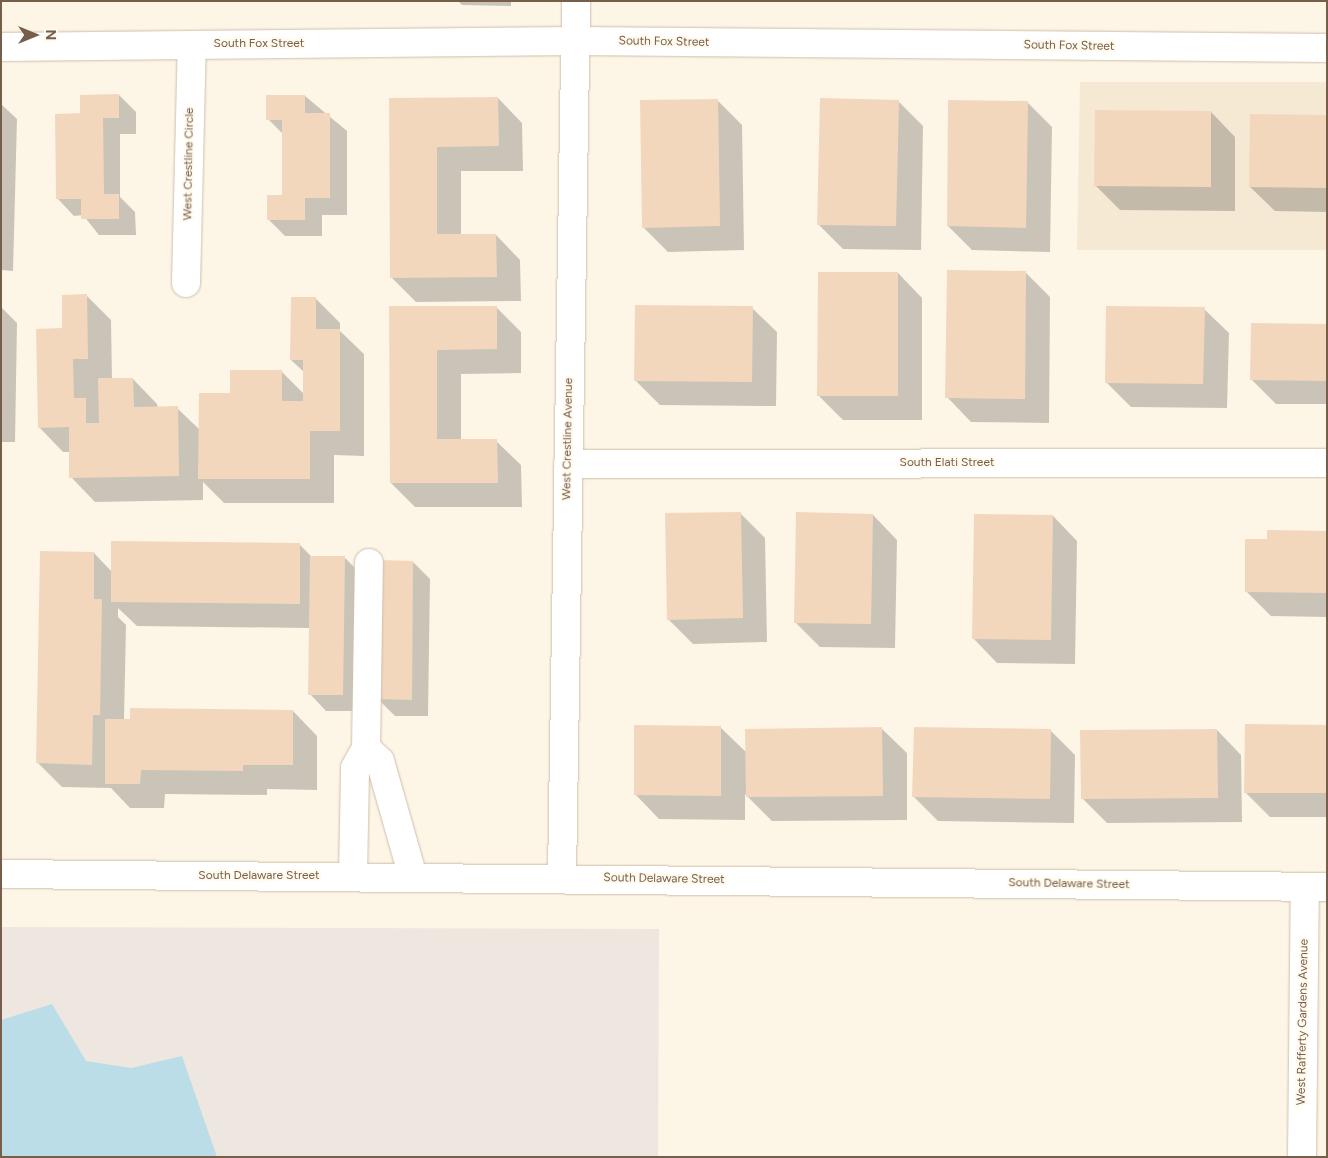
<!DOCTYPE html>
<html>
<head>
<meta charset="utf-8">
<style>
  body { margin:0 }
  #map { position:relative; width:1328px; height:1158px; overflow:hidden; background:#fdf6e6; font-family:Figtree,sans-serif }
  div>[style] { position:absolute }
  .residential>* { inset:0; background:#f5e9d4 }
  .industrial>* { inset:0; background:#ede7e0 }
  .water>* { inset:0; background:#badde8 }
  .shadow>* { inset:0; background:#0003 }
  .building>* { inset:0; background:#f3d7bd }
  .roads { filter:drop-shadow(0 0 1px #cfbfac) drop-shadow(0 0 1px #cfbfac) }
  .minor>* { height:28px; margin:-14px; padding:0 14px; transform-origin:14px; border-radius:14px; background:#fff }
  span { translate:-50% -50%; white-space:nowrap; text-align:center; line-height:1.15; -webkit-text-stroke:4px #fffaed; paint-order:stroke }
  .street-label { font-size:12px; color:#775e4a }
  .frame { position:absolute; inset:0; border:2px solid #775e4a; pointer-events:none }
  .north { position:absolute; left:10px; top:10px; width:50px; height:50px; -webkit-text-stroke:4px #fffaed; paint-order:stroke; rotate:90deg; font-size:14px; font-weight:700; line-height:20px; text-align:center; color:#775e4a }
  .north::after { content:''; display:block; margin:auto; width:18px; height:22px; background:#775e4a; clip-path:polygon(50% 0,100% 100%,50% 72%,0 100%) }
</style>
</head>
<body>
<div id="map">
  <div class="residential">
    <i style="clip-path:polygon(1080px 82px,1327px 82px,1327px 250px,1077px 250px)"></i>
  </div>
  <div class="industrial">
    <i style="clip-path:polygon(1px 927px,659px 929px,658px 1157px,1px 1157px)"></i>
  </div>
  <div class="water">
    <i style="clip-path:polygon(52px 1004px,86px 1061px,131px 1068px,182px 1056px,217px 1157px,1px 1157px,1px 1020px)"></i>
  </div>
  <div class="shadow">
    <i style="clip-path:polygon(458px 1px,511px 1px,511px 6px,462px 5px)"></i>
    <i style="clip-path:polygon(119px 95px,136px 112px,136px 134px,120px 134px,120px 197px,135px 212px,136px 235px,99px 235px,83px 215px,74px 216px,58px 199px,82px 115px)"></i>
    <i style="clip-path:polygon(305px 96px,347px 131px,347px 215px,322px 215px,322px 236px,285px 236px,268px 219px,283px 196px,283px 134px,268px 119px)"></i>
    <i style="clip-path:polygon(498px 98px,522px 123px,523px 171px,461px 171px,461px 235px,496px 235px,520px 260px,521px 301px,416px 302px,391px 277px,390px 99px)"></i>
    <i style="clip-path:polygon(717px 100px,742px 125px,744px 250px,668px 252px,643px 227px)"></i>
    <i style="clip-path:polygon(898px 101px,923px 126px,921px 250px,843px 249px,818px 224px)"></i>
    <i style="clip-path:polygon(1027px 102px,1052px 127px,1050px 252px,972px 250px,948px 226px)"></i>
    <i style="clip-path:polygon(1px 104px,17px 119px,13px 271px,1px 270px)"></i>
    <i style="clip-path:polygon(1211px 112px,1235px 137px,1235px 211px,1120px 210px,1095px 185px)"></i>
    <i style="clip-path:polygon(1327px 116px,1327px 212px,1275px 211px,1250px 187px)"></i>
    <i style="clip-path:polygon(1025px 272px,1050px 297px,1049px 423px,971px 422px,947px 397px)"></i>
    <i style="clip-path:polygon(898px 273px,922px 298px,922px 420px,843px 420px,818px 395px)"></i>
    <i style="clip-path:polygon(86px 295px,111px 320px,112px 379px,133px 379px,157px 404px,158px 408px,177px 408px,200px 430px,231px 394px,281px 371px,304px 394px,304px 372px,291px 360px,315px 298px,340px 323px,340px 331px,364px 354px,364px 456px,334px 455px,334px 503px,224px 503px,203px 482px,203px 500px,95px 502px,71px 477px,70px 452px,63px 452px,39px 427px,63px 329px)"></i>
    <i style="clip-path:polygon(1px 307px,17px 323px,15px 442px,1px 442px)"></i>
    <i style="clip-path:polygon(390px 307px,496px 307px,521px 332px,521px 373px,461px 374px,461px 441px,496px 441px,521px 465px,522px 507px,415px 507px,391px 483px)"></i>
    <i style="clip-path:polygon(752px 308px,777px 332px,776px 406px,660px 405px,635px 380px)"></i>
    <i style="clip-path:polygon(1204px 309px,1229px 333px,1227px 408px,1131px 407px,1106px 382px)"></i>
    <i style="clip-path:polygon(1327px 326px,1327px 404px,1276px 404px,1251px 379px)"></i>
    <i style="clip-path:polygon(740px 513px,765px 538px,767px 642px,693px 644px,668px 619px)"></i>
    <i style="clip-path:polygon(873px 515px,897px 540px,895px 648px,820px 647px,795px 622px)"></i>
    <i style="clip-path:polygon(1053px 516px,1077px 541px,1075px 664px,997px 663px,973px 638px)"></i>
    <i style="clip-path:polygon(1327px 532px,1327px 617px,1271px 616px,1246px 591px,1268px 540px)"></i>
    <i style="clip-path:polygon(300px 545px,312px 557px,344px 557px,361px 574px,359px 711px,326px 711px,310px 694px,310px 628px,137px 626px,118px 608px,118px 617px,126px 625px,124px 720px,293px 711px,317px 736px,317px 790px,267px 789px,267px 795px,165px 794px,164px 808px,130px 808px,111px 788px,62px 787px,38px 763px,94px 553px,112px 572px)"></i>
    <i style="clip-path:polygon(413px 562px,430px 579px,428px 716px,395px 716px,378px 699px)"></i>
    <i style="clip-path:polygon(1327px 726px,1327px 817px,1270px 817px,1245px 792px)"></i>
    <i style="clip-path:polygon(720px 727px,747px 753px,882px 729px,907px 753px,907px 820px,772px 821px,745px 794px,745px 820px,659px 819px,635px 794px)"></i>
    <i style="clip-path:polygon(1050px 730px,1075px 755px,1074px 823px,938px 821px,914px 797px)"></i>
    <i style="clip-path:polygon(1217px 730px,1241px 755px,1242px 822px,1107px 823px,1082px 798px)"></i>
  </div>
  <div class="building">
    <i style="clip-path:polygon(119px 94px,119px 118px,103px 118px,104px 194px,119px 194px,119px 219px,81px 219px,81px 199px,56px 199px,55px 114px,80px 113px,80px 95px)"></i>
    <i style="clip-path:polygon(266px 95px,305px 95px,305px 113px,330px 113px,330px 198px,305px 198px,305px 220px,267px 220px,267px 195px,282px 195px,282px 120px,266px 120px)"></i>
    <i style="clip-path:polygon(498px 97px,499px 146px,437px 147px,437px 234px,496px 234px,497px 277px,390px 278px,389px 98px)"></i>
    <i style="clip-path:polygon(820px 98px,899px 100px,896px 226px,817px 225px)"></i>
    <i style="clip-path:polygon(718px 99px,720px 226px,642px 228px,640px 100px)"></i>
    <i style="clip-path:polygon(948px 100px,1028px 101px,1026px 228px,947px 226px)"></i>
    <i style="clip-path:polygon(1095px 110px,1211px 111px,1211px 187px,1094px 186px)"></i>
    <i style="clip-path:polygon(1250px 114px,1327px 115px,1327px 188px,1249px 187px)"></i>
    <i style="clip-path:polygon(947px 270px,1026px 271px,1025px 399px,945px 398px)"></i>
    <i style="clip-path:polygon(818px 272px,898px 272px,898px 396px,817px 396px)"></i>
    <i style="clip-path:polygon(87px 294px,88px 359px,73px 359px,74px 398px,86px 398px,86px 423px,99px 423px,98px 378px,133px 378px,134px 407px,178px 406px,179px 476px,69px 478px,69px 427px,38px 428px,36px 329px,62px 328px,62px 295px)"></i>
    <i style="clip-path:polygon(291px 297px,316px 297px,316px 329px,340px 329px,340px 431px,310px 431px,310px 479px,198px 479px,199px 393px,230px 393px,230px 370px,282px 370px,282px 401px,303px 401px,303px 360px,290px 360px)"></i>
    <i style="clip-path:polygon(635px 305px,753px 306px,752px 382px,634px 381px)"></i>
    <i style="clip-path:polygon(389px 306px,497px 306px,497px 349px,437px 350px,437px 439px,497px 439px,498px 483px,390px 483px)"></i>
    <i style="clip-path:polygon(1106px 306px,1205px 307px,1203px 384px,1105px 383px)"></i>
    <i style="clip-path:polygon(1251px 323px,1327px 324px,1327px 381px,1250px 380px)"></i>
    <i style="clip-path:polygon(741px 512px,743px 618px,667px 620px,665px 513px)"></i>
    <i style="clip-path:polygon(796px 512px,873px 514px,871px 624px,794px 623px)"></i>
    <i style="clip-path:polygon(974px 514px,1053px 515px,1051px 640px,972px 639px)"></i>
    <i style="clip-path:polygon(1267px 530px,1327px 531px,1327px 593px,1245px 592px,1245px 539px,1267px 539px)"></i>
    <i style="clip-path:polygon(111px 541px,300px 543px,300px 604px,111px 602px)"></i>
    <i style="clip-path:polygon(40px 551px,94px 552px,94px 599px,102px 599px,100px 715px,93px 715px,92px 765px,36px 763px)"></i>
    <i style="clip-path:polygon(310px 556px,345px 556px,343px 695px,308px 695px)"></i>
    <i style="clip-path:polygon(379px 560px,413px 561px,412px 700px,377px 699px)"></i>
    <i style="clip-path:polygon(130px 708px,293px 710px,293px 765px,243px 765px,243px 771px,141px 770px,140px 784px,105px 784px,105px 719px,130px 719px)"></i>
    <i style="clip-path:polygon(1245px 724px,1327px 725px,1327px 793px,1244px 793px)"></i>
    <i style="clip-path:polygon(634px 725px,721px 726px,721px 796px,634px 795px)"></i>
    <i style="clip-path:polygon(882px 727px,883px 796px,746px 797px,745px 729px)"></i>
    <i style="clip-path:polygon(914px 727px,1051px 729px,1050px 799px,912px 797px)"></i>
    <i style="clip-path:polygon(1217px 729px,1218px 798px,1081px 799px,1080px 730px)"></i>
  </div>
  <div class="roads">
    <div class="minor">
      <i style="left:1px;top:47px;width:576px;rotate:-0.6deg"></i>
      <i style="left:577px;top:41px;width:750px;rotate:0.53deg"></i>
      <i style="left:186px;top:283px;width:238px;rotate:-88.6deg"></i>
      <i style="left:568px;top:464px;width:759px;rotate:-0.08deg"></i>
      <i style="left:366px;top:748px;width:185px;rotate:-89.1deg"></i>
      <i style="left:1px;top:874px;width:1326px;rotate:0.56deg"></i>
      <i style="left:353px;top:876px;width:108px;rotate:-88.9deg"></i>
      <i style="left:355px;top:768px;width:23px;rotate:-61deg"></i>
      <i style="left:366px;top:748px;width:19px;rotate:43deg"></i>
      <i style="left:380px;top:761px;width:121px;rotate:74.1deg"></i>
      <i style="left:562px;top:878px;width:877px;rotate:-89.09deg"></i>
      <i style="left:1302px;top:1157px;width:270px;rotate:-89.4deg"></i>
    </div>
  </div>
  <div class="street-label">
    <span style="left:664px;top:42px;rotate:1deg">South Fox Street</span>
    <span style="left:259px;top:44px">South Fox Street</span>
    <span style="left:1069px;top:46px;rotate:1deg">South Fox Street</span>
    <span style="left:189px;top:164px;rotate:-89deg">West Crestline Circle</span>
    <span style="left:568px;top:439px;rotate:-89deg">West Crestline Avenue</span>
    <span style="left:947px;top:463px">South Elati Street</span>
    <span style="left:259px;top:876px">South Delaware Street</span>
    <span style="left:664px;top:879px;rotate:1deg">South Delaware Street</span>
    <span style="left:1069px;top:884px;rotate:1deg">South Delaware Street</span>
    <span style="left:1303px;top:1022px;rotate:-89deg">West Rafferty Gardens Avenue</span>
  </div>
  <div class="frame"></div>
  <div class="north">N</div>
</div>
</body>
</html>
